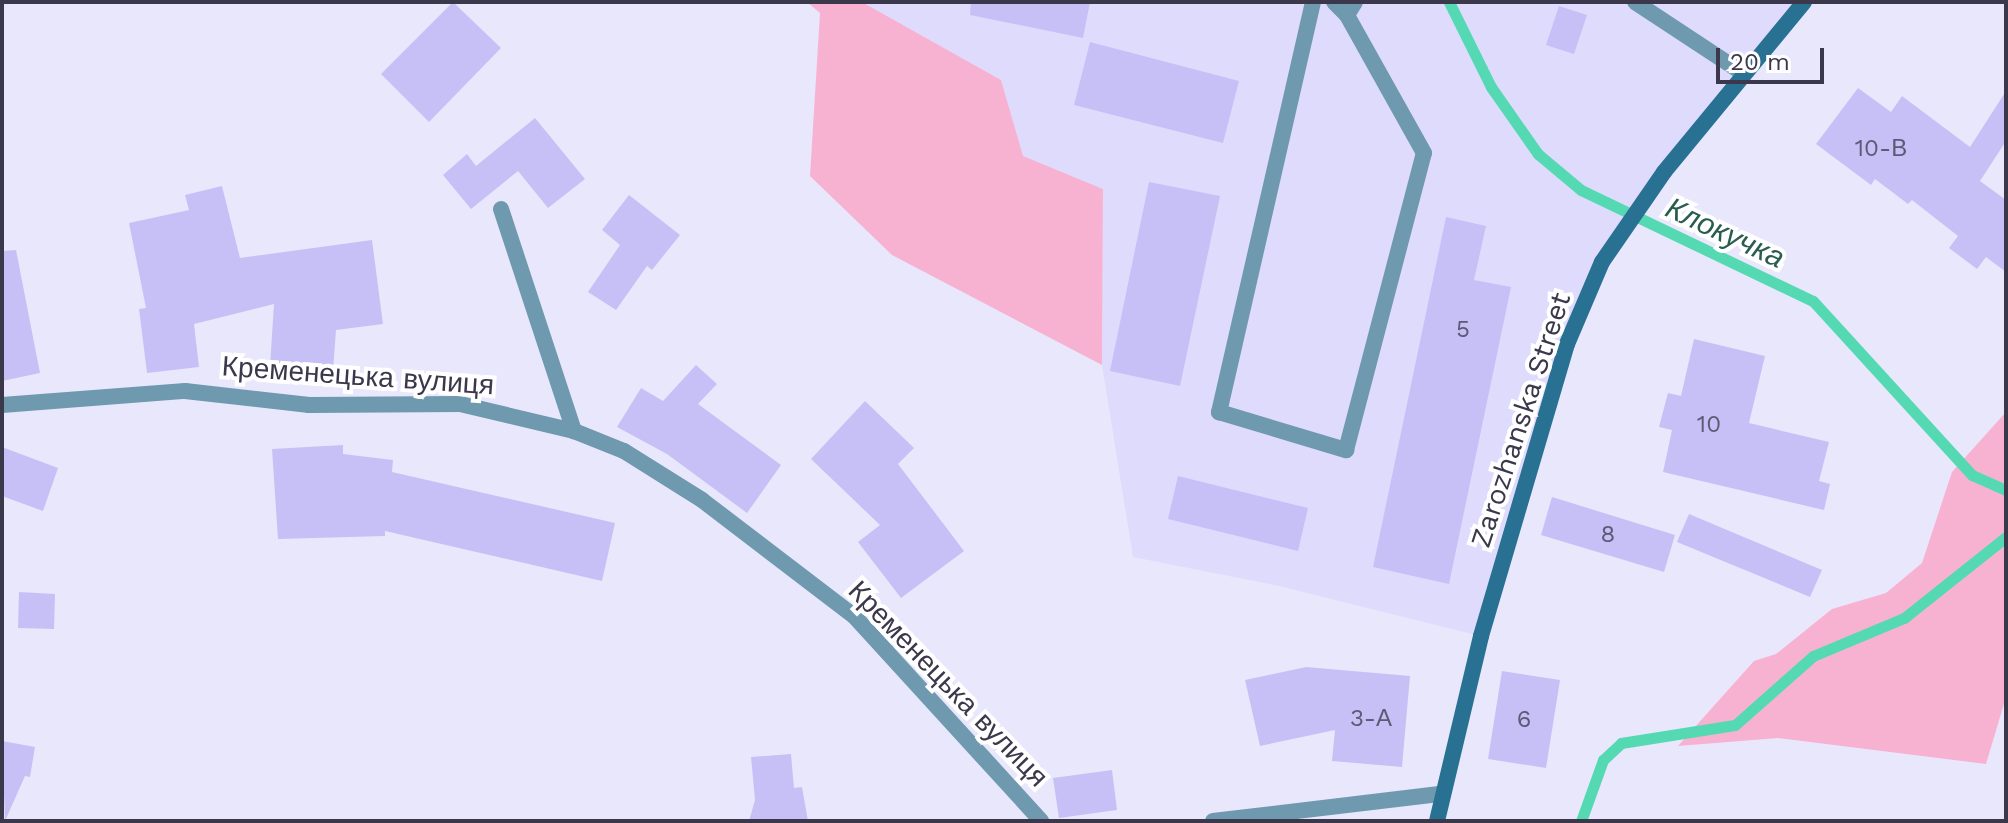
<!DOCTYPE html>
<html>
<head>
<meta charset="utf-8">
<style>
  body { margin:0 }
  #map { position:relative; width:2008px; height:823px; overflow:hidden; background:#e9e7fb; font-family:"Work Sans",sans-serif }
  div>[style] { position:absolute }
  .built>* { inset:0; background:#dfdbfd }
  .green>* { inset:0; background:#f8b2d1 }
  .stream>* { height:11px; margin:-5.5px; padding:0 5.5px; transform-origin:5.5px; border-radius:5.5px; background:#55d9b3 }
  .building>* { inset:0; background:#c7c0f7 }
  .lane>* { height:16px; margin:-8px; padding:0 8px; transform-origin:8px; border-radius:8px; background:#6e99af }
  .street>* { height:16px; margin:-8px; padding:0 8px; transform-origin:8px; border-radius:8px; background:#6e99af }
  .secondary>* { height:16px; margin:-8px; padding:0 8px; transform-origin:8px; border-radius:8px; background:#287192 }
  span { translate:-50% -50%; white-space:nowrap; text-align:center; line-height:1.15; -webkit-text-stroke:8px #fff; paint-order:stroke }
  .number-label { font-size:24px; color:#5e5a76 }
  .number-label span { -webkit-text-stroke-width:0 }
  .street-label { font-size:28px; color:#3b384b }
  .water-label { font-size:30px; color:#295e4e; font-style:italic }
  .frame { position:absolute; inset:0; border:4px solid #3b384b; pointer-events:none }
  .scale { position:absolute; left:1716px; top:48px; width:108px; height:36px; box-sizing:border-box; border:4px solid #3b384b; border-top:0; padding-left:10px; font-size:24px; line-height:28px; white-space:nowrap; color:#3b384b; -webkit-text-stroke:6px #fff; paint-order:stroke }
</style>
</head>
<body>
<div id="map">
  <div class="built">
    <i style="clip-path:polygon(862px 2px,1801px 2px,1598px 259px,1476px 635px,1279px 586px,1133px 557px,1102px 365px,1103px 189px,1022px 156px,1001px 80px)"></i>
  </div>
  <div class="green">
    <i style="clip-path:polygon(807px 2px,862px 2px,1001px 80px,1023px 156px,1103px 189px,1102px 365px,892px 255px,810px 176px,820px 13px)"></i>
    <i style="clip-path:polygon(2006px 412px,2006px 697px,1986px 764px,1778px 738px,1678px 746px,1754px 661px,1776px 654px,1832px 609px,1886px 593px,1922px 563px,1952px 472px)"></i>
  </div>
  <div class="stream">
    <i style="left:1449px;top:2px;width:95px;rotate:63.7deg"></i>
    <i style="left:1491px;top:87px;width:82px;rotate:55deg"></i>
    <i style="left:1538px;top:154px;width:56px;rotate:39.9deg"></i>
    <i style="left:1581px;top:190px;width:257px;rotate:25.6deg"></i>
    <i style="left:1813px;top:301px;width:236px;rotate:47.6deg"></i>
    <i style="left:1972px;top:475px;width:37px;rotate:24deg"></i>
    <i style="left:1581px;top:821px;width:65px;rotate:-70.2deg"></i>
    <i style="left:1603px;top:760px;width:25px;rotate:-43deg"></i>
    <i style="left:1621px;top:743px;width:115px;rotate:-9deg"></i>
    <i style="left:1735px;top:725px;width:104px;rotate:-41.5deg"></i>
    <i style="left:1813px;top:656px;width:99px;rotate:-22.7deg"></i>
    <i style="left:1904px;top:618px;width:130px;rotate:-38.5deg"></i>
  </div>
  <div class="building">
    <i style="clip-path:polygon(453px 2px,501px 48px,429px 122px,381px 74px)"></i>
    <i style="clip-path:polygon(971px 2px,1090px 2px,1083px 38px,970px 15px)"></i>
    <i style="clip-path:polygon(1559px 6px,1587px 15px,1574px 54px,1546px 45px)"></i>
    <i style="clip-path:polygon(1090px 42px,1239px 81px,1223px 143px,1074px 105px)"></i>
    <i style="clip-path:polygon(1858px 88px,1891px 112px,1902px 96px,1970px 147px,2006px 91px,2006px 141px,1980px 181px,2006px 200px,2006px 272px,1986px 257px,1977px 269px,1949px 248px,1958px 236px,1912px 200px,1908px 204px,1875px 179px,1871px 185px,1816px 144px)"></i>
    <i style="clip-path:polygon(535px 118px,585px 179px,548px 208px,518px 171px,471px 209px,443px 175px,467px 154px,476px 166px)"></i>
    <i style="clip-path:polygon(1149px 182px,1220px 196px,1180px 386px,1110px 371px)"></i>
    <i style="clip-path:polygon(222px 186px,240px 258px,372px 240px,383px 324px,336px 330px,333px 371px,270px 366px,274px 304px,194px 324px,199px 367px,147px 373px,139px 309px,146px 308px,129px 223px,189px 210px,185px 195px)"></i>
    <i style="clip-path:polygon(629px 195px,680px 235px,652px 270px,647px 266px,616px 310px,588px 292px,620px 245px,602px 230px)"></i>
    <i style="clip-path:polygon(1446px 217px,1486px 226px,1474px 280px,1511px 287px,1449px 584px,1373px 567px)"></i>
    <i style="clip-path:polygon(16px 250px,40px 373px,2px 381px,2px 251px)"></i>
    <i style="clip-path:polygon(1694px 339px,1765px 356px,1749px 423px,1829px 442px,1819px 481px,1830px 484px,1824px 510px,1663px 472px,1672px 430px,1659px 427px,1668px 393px,1681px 396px)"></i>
    <i style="clip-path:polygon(696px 365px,717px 384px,698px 404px,781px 465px,747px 513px,667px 454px,617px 427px,641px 388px,663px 401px)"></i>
    <i style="clip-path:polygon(865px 401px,914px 448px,898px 464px,964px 551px,901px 598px,858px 542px,880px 525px,811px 459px)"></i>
    <i style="clip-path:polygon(343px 445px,343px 454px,393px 460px,392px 472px,615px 523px,602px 581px,385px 531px,385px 536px,278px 539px,272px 449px)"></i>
    <i style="clip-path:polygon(2px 447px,58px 468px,43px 511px,2px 496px)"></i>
    <i style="clip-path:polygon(1178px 476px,1308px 508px,1298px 551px,1168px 519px)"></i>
    <i style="clip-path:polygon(1552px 497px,1675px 535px,1664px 572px,1541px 535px)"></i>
    <i style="clip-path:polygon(1689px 514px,1822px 570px,1810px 597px,1677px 542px)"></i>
    <i style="clip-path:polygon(19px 592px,55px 594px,54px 629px,18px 628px)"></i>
    <i style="clip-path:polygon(1306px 667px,1410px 676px,1402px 767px,1332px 761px,1335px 730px,1260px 746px,1245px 680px)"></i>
    <i style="clip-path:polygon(1502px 671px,1560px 680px,1546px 768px,1488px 759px)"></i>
    <i style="clip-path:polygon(2px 741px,35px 747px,30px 777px,25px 776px,5px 821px)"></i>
    <i style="clip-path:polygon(791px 754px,794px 788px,802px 787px,808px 821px,749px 821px,755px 800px,751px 757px)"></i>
    <i style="clip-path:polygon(1112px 770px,1117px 810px,1059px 818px,1053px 778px)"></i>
  </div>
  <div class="lane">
    <i style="left:1313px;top:2px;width:421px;rotate:102.9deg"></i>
    <i style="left:1219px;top:412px;width:133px;rotate:16.7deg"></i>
    <i style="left:1346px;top:450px;width:307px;rotate:-75.3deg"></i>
    <i style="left:1424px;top:153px;width:158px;rotate:-119.2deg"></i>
    <i style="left:1334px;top:2px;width:18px;rotate:45deg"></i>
    <i style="left:1347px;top:15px;width:15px;rotate:-58deg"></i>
    <i style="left:1635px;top:2px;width:127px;rotate:33.4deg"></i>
    <i style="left:501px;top:209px;width:234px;rotate:71.8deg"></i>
  </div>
  <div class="street">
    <i style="left:2px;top:405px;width:184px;rotate:-4.4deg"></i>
    <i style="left:185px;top:391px;width:125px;rotate:6.4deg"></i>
    <i style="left:309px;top:405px;width:151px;rotate:-0.4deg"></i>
    <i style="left:460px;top:404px;width:117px;rotate:13.3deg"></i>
    <i style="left:574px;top:431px;width:54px;rotate:21.8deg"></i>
    <i style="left:624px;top:451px;width:92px;rotate:32.1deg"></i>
    <i style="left:702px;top:500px;width:193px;rotate:37.4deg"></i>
    <i style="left:855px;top:617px;width:276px;rotate:47.6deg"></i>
    <i style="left:1213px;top:821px;width:230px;rotate:-6.8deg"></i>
  </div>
  <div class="secondary">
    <i style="left:1437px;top:821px;width:190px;rotate:-76.6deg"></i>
    <i style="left:1481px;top:636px;width:304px;rotate:-73.6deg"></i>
    <i style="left:1567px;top:344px;width:89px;rotate:-66.9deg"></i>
    <i style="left:1602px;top:262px;width:109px;rotate:-55.4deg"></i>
    <i style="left:1664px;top:172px;width:220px;rotate:-50.5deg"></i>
  </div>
  <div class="number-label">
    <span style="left:1881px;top:149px">10-В</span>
    <span style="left:1463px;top:330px">5</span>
    <span style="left:1709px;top:425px">10</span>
    <span style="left:1608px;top:535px">8</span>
    <span style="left:1371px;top:719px">3-А</span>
    <span style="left:1524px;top:720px">6</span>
  </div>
  <div class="street-label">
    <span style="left:358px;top:376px;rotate:4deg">Кременецька вулиця</span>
    <span style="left:1521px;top:420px;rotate:-72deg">Zarozhanska Street</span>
    <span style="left:948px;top:684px;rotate:46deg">Кременецька вулиця</span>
  </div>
  <div class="water-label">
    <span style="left:1725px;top:233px;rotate:25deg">Клокучка</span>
  </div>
  <div class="frame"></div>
  <div class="scale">20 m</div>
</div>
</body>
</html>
